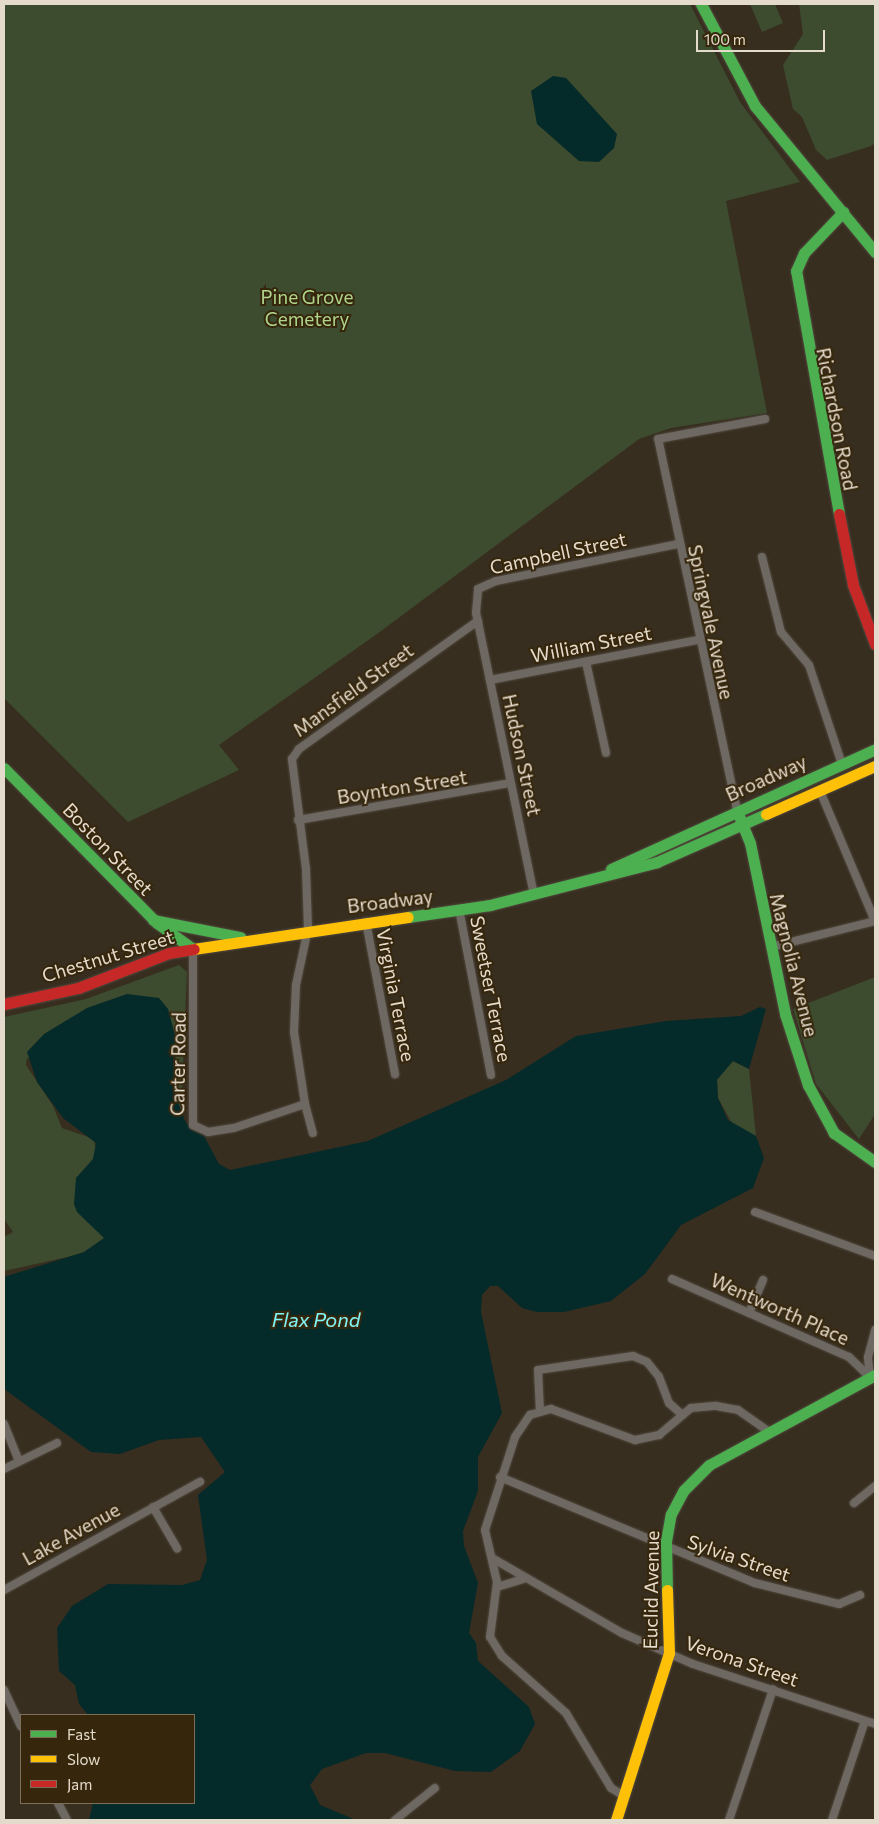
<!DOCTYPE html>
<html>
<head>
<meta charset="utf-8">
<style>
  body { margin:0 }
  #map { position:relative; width:879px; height:1824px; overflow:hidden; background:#372e20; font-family:Commissioner,sans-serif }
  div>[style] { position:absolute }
  .green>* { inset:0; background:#3d4b2e }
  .water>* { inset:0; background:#052a2a }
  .roads { filter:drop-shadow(0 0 1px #51493d) drop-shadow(0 0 1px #51493d) }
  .street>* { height:8px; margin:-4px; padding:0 4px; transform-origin:4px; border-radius:4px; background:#6e6862 }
  .fast>* { height:11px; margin:-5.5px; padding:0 5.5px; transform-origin:5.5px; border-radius:5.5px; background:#4caf50 }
  .slow>* { height:11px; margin:-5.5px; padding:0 5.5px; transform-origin:5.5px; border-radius:5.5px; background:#ffc107 }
  .jam>* { height:11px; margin:-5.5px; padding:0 5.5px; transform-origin:5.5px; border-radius:5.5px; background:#c62828 }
  span { translate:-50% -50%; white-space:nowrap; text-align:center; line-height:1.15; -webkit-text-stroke:4px #36270c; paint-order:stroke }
  .park-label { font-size:19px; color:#afd68c }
  .street-label { font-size:19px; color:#e5dbcc }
  .water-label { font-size:20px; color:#80f6f6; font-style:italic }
  .frame { position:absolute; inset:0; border:5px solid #e5dbcc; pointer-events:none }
  .legend { position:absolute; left:20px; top:1714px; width:175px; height:90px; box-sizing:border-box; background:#36270c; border:1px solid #7c6f59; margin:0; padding:6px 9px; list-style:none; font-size:15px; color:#e5dbcc }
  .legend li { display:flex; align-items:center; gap:10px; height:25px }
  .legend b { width:25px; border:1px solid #7c6f59 }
  .scale { position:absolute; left:696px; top:30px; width:129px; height:22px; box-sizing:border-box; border:2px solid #e5dbcc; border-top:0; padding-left:6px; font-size:15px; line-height:18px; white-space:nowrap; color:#e5dbcc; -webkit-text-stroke:4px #36270c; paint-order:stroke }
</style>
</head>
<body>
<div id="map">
  <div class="green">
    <i style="clip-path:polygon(4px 4px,690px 4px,740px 102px,800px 182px,726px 201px,767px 413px,671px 428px,639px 439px,377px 634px,219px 745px,239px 770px,128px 822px,4px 698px)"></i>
    <i style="clip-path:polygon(750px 4px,775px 4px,783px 23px,762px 32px)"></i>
    <i style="clip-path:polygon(799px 4px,875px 4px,875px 143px,871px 146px,827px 160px,816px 150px,802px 117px,793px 109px,783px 65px,803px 34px)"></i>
    <i style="clip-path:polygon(179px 965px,187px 972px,181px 1113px,27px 1058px,26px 1065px,53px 1106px,62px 1128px,94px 1139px,106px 1227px,104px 1249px,4px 1271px,4px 1237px,13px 1232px,4px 1219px,4px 1017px,86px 999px)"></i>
    <i style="clip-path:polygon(875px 977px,875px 1114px,859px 1139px,816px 1084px,793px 1009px)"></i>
    <i style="clip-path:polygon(733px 1061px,749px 1069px,756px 1136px,733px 1125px,718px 1098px,717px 1077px)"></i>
  </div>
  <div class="water">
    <i style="clip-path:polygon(553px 76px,566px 78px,617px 134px,614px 148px,599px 162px,579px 161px,537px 124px,531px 91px)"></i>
    <i style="clip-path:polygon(127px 994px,159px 998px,168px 1009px,175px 1035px,176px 1096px,184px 1119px,191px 1130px,204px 1136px,219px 1164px,230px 1170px,368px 1141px,506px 1080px,576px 1036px,666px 1021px,741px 1016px,760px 1007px,766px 1009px,749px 1069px,733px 1061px,717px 1080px,718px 1098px,728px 1120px,756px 1136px,764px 1158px,753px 1188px,681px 1225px,645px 1274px,611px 1301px,564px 1312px,537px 1312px,522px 1308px,498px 1286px,490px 1286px,482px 1295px,481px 1312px,502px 1413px,478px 1457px,478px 1491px,463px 1531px,464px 1546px,478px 1583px,469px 1633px,476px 1643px,478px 1661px,529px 1707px,535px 1724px,520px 1751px,491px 1772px,455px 1771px,385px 1753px,366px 1753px,322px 1769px,310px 1785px,320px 1805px,356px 1820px,89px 1820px,93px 1803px,194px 1803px,194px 1715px,88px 1715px,79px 1704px,75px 1685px,59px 1671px,57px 1628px,72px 1606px,108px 1584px,182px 1585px,200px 1580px,207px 1560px,198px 1495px,225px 1472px,201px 1437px,159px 1440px,120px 1454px,91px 1452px,4px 1389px,4px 1277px,84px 1252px,104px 1238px,77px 1212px,74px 1204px,76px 1178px,93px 1159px,96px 1143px,63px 1118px,37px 1082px,27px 1052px,44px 1034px,87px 1008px)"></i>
  </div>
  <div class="roads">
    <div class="street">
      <i style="left:762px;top:557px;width:77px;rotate:75.8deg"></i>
      <i style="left:781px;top:632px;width:43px;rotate:49.7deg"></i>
      <i style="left:809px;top:665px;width:104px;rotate:71.6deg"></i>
      <i style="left:586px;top:662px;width:93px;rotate:77.6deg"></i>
      <i style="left:490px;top:680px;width:212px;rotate:-10.9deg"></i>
      <i style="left:820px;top:791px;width:141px;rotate:67.1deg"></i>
      <i style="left:737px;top:810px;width:379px;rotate:-102deg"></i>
      <i style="left:658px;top:439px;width:109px;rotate:-10.6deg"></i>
      <i style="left:298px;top:820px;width:215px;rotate:-9.9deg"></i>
      <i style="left:534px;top:895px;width:288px;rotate:-101.6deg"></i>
      <i style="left:476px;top:613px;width:24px;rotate:-85deg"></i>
      <i style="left:478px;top:589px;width:20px;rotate:-24deg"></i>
      <i style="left:496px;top:581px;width:186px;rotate:-11.5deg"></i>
      <i style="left:459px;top:909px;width:169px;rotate:79.1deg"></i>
      <i style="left:366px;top:922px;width:155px;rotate:79.2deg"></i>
      <i style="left:771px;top:947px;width:107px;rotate:-14deg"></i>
      <i style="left:193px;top:949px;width:176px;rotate:90deg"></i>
      <i style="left:193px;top:1125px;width:17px;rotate:25deg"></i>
      <i style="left:208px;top:1132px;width:26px;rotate:-9deg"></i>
      <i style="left:234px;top:1128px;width:75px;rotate:-18.7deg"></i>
      <i style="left:305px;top:1104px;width:73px;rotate:-98.7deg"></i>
      <i style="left:294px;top:1032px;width:47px;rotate:-87.6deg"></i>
      <i style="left:296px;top:985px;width:57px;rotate:-77.9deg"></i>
      <i style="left:308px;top:929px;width:60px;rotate:-91.9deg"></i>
      <i style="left:306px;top:869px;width:111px;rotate:-97.3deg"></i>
      <i style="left:292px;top:759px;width:12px;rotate:-55deg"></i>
      <i style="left:299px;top:749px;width:220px;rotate:-35.6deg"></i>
      <i style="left:305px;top:1104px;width:30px;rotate:75deg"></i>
      <i style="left:755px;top:1212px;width:128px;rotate:20.1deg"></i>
      <i style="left:672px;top:1279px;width:193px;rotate:23.8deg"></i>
      <i style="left:849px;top:1357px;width:29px;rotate:44deg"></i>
      <i style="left:749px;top:1313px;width:36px;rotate:-67deg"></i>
      <i style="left:870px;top:1377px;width:20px;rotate:-96deg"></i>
      <i style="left:868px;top:1357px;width:28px;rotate:-75deg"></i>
      <i style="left:540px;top:1412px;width:42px;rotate:-92.7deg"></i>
      <i style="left:538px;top:1370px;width:96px;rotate:-8.4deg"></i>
      <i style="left:633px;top:1356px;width:15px;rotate:23deg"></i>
      <i style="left:647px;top:1362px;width:19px;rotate:51deg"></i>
      <i style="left:659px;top:1377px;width:28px;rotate:69deg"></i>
      <i style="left:669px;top:1403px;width:15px;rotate:42deg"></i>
      <i style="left:4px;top:1424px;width:38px;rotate:68deg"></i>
      <i style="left:4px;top:1469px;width:59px;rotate:-26.1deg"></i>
      <i style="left:500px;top:1477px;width:276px;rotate:22.6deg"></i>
      <i style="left:755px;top:1583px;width:87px;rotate:14deg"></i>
      <i style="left:839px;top:1604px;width:23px;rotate:-23deg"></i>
      <i style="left:854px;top:1503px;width:27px;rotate:-39deg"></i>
      <i style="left:153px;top:1507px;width:48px;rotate:59.7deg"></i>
      <i style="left:492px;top:1558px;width:150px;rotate:30deg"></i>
      <i style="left:622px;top:1633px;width:77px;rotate:23.6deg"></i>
      <i style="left:693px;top:1664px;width:192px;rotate:18.2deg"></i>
      <i style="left:497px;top:1587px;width:27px;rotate:-17deg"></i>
      <i style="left:4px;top:1590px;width:224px;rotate:-28.9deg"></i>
      <i style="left:4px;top:1690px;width:40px;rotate:65deg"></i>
      <i style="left:624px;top:1796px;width:15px;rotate:-148deg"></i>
      <i style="left:611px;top:1788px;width:87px;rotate:-121deg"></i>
      <i style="left:566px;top:1713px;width:86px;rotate:-138.3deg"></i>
      <i style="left:502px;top:1656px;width:22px;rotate:-122deg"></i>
      <i style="left:490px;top:1637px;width:55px;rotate:-82.7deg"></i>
      <i style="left:497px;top:1582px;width:53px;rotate:-103deg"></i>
      <i style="left:485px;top:1530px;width:98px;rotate:-72.1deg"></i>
      <i style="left:515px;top:1437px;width:27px;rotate:-56deg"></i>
      <i style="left:530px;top:1415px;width:22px;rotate:-16deg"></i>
      <i style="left:551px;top:1409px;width:90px;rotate:20.3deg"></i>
      <i style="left:635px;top:1440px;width:25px;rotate:-12deg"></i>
      <i style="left:659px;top:1435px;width:42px;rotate:-40.2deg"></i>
      <i style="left:691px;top:1408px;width:25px;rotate:-5deg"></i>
      <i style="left:716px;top:1406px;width:22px;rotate:10deg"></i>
      <i style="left:738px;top:1410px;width:38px;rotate:35deg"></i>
      <i style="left:58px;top:1803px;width:19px;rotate:62deg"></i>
      <i style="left:395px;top:1820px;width:51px;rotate:-38.7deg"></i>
      <i style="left:729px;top:1820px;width:138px;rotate:-71.4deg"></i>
      <i style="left:832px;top:1820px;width:104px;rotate:-71.6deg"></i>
    </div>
    <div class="fast">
      <i style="left:701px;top:4px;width:115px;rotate:62.1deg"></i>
      <i style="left:755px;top:106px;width:189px;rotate:50.6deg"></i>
      <i style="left:839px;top:514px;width:247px;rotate:-100deg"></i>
      <i style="left:796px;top:271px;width:20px;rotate:-66deg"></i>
      <i style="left:804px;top:253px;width:57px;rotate:-46.4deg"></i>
      <i style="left:4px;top:768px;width:218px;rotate:45.4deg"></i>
      <i style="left:157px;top:923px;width:44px;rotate:35.8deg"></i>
      <i style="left:739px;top:816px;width:29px;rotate:68deg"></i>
      <i style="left:750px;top:843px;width:175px;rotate:78.4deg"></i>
      <i style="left:785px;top:1014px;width:75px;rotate:72.1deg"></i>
      <i style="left:808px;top:1085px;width:55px;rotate:61.6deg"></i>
      <i style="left:834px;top:1133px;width:50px;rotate:35.3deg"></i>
      <i style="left:611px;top:869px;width:290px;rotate:-24.4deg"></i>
      <i style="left:408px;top:917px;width:83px;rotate:-8.3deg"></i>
      <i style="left:490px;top:905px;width:172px;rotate:-14.4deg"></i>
      <i style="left:657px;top:862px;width:119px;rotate:-23.8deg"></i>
      <i style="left:153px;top:920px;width:89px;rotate:11.1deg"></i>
      <i style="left:667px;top:1590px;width:49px;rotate:-91.2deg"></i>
      <i style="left:666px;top:1541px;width:27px;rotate:-80deg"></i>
      <i style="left:671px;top:1514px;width:27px;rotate:-62deg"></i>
      <i style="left:684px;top:1490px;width:35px;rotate:-45deg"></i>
      <i style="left:709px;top:1465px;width:189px;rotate:-28.5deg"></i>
    </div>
    <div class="slow">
      <i style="left:766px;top:814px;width:119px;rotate:-23.8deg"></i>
      <i style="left:194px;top:949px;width:216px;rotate:-8.5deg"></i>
      <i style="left:616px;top:1820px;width:175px;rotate:-72.4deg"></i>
      <i style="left:669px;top:1653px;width:63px;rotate:-91.8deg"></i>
    </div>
    <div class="jam">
      <i style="left:839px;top:514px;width:72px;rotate:78.8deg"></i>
      <i style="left:853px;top:585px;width:63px;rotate:69.6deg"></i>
      <i style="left:4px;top:1004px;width:76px;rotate:-12.2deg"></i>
      <i style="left:78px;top:988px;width:97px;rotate:-21deg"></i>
      <i style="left:169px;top:953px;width:25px;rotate:-9deg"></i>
    </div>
  </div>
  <div class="park-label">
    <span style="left:307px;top:308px">Pine Grove<br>Cemetery</span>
  </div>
  <div class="street-label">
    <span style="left:837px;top:419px;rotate:79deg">Richardson Road</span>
    <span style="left:558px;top:553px;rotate:-12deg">Campbell Street</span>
    <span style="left:711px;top:622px;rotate:78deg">Springvale Avenue</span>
    <span style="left:591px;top:644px;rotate:-11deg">William Street</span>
    <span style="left:353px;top:690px;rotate:-36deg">Mansfield Street</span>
    <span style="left:522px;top:755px;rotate:78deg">Hudson Street</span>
    <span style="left:766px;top:778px;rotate:-24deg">Broadway</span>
    <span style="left:402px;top:787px;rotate:-9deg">Boynton Street</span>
    <span style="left:108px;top:849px;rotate:46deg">Boston Street</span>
    <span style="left:390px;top:901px;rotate:-7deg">Broadway</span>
    <span style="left:108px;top:956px;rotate:-17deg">Chestnut Street</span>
    <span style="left:794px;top:965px;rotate:76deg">Magnolia Avenue</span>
    <span style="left:491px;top:989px;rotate:79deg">Sweetser Terrace</span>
    <span style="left:396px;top:995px;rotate:79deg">Virginia Terrace</span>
    <span style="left:178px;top:1064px;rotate:-89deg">Carter Road</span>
    <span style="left:780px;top:1309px;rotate:24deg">Wentworth Place</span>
    <span style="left:71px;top:1534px;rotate:-29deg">Lake Avenue</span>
    <span style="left:739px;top:1558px;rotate:19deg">Sylvia Street</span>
    <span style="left:651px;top:1590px;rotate:-89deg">Euclid Avenue</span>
    <span style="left:742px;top:1661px;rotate:19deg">Verona Street</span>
  </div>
  <div class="water-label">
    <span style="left:316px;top:1319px">Flax Pond</span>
  </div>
  <div class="frame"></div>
  <ul class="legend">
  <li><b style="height:6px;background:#4caf50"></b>Fast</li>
  <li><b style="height:6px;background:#ffc107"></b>Slow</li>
  <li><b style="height:6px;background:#c62828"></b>Jam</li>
  </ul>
  <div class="scale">100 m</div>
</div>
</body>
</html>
